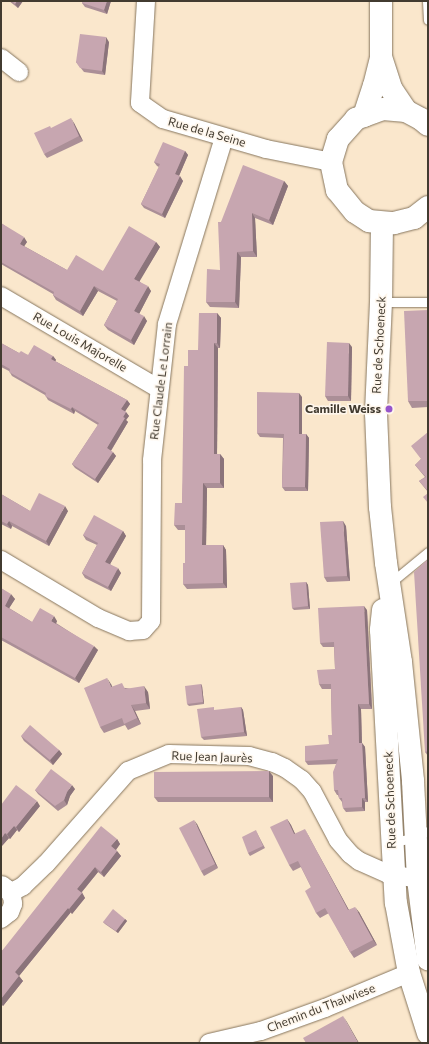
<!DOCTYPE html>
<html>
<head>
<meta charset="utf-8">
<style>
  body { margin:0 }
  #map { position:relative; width:429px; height:1044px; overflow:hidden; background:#fae7cc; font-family:Commissioner,sans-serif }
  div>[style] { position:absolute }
  .roads { filter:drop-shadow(0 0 1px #87765e) drop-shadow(0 0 1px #87765e) }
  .service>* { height:9px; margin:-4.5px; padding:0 4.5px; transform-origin:4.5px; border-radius:4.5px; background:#fff }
  .minor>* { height:18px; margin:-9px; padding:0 9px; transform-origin:9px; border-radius:9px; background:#fff }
  .secondary>* { height:22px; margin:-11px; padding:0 11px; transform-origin:11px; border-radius:11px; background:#fff }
  .wall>* { inset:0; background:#ab8f97 }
  .shaded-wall>* { inset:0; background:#8b747b }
  .building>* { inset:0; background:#c7a6b0 }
  .dots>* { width:11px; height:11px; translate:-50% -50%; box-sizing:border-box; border:2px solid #fef6ec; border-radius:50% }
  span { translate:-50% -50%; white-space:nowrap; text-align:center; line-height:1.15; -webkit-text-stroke:3px #fef6ec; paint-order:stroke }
  .street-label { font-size:12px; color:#423b30 }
  .poi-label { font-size:12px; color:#423b30; font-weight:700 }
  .right { translate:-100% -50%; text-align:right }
  .frame { position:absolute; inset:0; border:2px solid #423b30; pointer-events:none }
</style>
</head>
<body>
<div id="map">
  <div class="roads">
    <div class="service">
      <i style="left:427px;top:1px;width:19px;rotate:87deg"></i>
      <i style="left:381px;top:302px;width:47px"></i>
      <i style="left:389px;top:584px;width:50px;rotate:-39.4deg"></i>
      <i style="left:392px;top:843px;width:24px;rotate:-15deg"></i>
      <i style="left:415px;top:837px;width:14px;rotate:-25deg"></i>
    </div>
    <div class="minor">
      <i style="left:146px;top:1px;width:102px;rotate:93.4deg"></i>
      <i style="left:140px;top:103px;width:28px;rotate:35deg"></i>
      <i style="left:163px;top:119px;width:107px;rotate:16.2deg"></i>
      <i style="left:266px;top:149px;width:66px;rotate:11.3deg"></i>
      <i style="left:1px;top:58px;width:23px;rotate:38deg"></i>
      <i style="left:1px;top:296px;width:182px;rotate:30.4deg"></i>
      <i style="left:1px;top:560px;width:113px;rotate:30.9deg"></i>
      <i style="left:98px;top:618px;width:34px;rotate:23deg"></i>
      <i style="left:129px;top:631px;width:14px;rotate:-4deg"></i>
      <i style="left:143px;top:630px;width:12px;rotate:-48deg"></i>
      <i style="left:151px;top:621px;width:161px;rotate:-89.6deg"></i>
      <i style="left:152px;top:460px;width:137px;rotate:-83.7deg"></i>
      <i style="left:167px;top:324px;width:195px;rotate:-73deg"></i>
      <i style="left:10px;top:893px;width:15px;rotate:-28deg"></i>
      <i style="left:23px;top:886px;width:32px;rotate:-44deg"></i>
      <i style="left:46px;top:864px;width:124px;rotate:-48.6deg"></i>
      <i style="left:128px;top:771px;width:44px;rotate:-22.5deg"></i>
      <i style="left:169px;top:754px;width:80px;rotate:1.4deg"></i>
      <i style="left:249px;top:756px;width:24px;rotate:15deg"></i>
      <i style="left:272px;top:762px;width:14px;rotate:25deg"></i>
      <i style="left:285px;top:768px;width:21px;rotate:35deg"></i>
      <i style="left:302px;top:780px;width:15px;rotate:48deg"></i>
      <i style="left:312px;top:791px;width:55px;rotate:62deg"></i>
      <i style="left:338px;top:840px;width:18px;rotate:49deg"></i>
      <i style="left:350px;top:854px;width:11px;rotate:38deg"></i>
      <i style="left:359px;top:861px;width:32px;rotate:24deg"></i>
      <i style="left:388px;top:874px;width:30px;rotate:9deg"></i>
      <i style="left:1px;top:919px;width:11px;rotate:-38deg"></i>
      <i style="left:10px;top:912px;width:9px;rotate:-69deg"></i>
      <i style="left:13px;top:904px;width:8px;rotate:-97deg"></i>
      <i style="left:12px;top:896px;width:9px;rotate:-126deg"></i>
      <i style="left:7px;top:889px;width:6px;rotate:-141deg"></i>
      <i style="left:209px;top:1043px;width:53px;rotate:-13deg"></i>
      <i style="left:261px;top:1031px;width:68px;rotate:-19.8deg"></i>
      <i style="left:325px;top:1008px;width:91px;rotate:-22.6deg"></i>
    </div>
    <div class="secondary">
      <i style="left:381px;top:57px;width:35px;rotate:72deg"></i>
      <i style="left:392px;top:90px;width:25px;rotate:56deg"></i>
      <i style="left:364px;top:116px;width:32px;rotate:-72deg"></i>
      <i style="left:374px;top:86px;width:30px;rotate:-76deg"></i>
      <i style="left:381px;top:57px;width:56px;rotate:-90deg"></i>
      <i style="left:428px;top:125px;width:9px;rotate:-139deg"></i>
      <i style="left:421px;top:119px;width:17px;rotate:-152deg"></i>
      <i style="left:406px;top:111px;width:23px;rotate:-175deg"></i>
      <i style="left:383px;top:109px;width:29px;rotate:160deg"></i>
      <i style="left:356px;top:119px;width:27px;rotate:132deg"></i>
      <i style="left:338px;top:139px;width:24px;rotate:107deg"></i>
      <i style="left:331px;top:162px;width:29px;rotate:78deg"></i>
      <i style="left:337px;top:190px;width:28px;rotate:51deg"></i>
      <i style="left:355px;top:212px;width:17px;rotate:33deg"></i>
      <i style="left:369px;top:221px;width:25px;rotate:5deg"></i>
      <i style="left:394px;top:223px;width:21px;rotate:-14deg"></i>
      <i style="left:414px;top:218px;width:18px;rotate:-38deg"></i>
      <i style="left:382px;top:223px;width:79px;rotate:90.7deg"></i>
      <i style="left:381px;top:302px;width:111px;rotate:92.6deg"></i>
      <i style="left:376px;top:413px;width:94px;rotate:87.6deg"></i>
      <i style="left:380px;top:507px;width:56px;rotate:83.9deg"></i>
      <i style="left:386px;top:563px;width:100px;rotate:81.4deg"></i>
      <i style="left:401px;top:662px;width:120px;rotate:84.2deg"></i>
      <i style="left:413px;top:781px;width:98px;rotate:87.1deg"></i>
      <i style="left:418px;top:879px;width:81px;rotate:82.9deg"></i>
      <i style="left:383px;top:610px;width:20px;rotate:96deg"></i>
      <i style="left:381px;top:630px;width:273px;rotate:86.9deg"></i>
      <i style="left:396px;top:903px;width:71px;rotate:79.5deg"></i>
      <i style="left:409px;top:973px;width:63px;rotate:72.4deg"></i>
    </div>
  </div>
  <div class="wall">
    <i style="clip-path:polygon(9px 1px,23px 1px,18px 8px)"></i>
    <i style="clip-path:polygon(83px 1px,111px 1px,107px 14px,85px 7px,82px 3px)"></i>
    <i style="clip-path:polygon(109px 42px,105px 75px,84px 72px,76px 62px)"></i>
    <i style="clip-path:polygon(74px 123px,83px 141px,47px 158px,44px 154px)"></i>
    <i style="clip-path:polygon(185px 151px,188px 155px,179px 176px,183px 181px,165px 218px,144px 208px,141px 204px,159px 167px,157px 166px,154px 162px)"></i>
    <i style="clip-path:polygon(284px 181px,288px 186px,273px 225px,255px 218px,257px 257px,241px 257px,239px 308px,210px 307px,206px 302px,220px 270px,221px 222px)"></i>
    <i style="clip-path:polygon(1px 223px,27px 242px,24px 246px,67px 270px,103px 271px,156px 242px,160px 247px,139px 281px,151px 291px,139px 314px,147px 321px,134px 345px,108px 330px,104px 325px,117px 301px,98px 291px,83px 316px,56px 300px,53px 295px,53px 294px,1px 264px)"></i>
    <i style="clip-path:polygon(428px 310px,428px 407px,412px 408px,408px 401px)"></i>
    <i style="clip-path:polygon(217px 313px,221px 318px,220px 348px,218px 348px,217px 454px,220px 454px,224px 459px,224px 488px,207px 488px,206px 545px,223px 545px,226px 550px,227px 588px,187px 589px,183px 584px,185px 563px,185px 530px,178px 530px,174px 525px,182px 503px,188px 366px,198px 350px)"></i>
    <i style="clip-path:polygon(1px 343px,19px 353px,28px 355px,53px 356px,56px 360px,55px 361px,127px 400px,130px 404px,125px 411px,129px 416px,126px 420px,128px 422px,111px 451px,116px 456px,98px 483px,75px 468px,72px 464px,98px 425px,75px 411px,74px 414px,48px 400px,45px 395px,12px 376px,9px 371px,1px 367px)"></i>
    <i style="clip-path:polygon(352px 347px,351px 401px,328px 401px,325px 396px)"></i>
    <i style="clip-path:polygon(302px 397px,302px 434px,306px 434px,309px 438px,308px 491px,285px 491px,282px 487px,283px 438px,260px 437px,257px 433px)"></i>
    <i style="clip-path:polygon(428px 432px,428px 492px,419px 481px,425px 477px,415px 465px,421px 459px)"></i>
    <i style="clip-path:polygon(1px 494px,30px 511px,68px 511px,49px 546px,12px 526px,11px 529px,1px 524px)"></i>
    <i style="clip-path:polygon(346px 526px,350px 581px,327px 582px,324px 577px)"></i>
    <i style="clip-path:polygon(123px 531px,126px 536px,110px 564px,121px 573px,111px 591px,85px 578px,82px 573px,97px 545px,86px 540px,83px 535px)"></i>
    <i style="clip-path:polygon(428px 559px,428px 756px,425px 752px)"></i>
    <i style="clip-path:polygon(306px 582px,308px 585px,310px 609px,294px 610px,292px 608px)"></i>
    <i style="clip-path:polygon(1px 588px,15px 599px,9px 608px,32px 622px,57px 621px,56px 623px,98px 650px,79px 683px,1px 640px)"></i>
    <i style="clip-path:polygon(367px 610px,372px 709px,361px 709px,362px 743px,365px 747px,368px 802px,365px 802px,365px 811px,346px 812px,343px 808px,342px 802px,339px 798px,338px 795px,337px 795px,334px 790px,336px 764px,308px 765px,305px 761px,329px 744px,332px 735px,331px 689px,322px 689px,319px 684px,335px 669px,334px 647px,323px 647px,320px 643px)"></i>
    <i style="clip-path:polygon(111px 684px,112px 687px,126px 688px,148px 692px,150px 709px,135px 711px,141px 724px,128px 730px,125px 725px,104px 733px,100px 727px)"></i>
    <i style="clip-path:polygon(201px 684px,202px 686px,204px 704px,189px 706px,187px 704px)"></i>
    <i style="clip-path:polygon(241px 707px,243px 710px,247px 736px,204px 740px,201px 737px)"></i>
    <i style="clip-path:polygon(21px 736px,59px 750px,62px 754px,53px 765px,24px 741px)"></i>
    <i style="clip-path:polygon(273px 776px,273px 802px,158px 802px,154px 797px)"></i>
    <i style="clip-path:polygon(75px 789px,70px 796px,67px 805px,58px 811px,38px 794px,35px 790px)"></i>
    <i style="clip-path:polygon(1px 805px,40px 806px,19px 832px,17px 830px,10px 839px,9px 838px,1px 847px)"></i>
    <i style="clip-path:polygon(287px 819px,291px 825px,295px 834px,308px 835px,349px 910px,359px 912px,377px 945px,354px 958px,350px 952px,329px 913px,320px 918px,316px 913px,311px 887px,301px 867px,293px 871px,289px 865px)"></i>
    <i style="clip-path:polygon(197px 824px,218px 868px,204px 876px,201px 871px)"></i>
    <i style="clip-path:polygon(257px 833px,265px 848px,250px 856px,248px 853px)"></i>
    <i style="clip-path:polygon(117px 839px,120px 844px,116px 850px,121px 856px,104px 877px,98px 872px,82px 892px,85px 898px,72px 914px,71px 912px,19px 976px,23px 981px,3px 1006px,1px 1004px,1px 952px)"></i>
    <i style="clip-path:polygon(125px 919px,127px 921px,118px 933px,105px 924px,103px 922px)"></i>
  </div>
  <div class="shaded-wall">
    <i style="clip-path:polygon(17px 1px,23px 1px,18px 8px,15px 4px)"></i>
    <i style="clip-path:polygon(107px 1px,111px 1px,107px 14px,104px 10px)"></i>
    <i style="clip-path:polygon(106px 37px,109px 42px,105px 75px,102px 71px)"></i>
    <i style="clip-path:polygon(71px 118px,74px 123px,83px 141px,79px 136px)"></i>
    <i style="clip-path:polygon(185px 151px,188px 155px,178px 178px,175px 174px)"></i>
    <i style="clip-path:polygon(180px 176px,183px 181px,165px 218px,162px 214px)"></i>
    <i style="clip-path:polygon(284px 181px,288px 186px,273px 225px,269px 220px)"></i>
    <i style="clip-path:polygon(252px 213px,255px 218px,257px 257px,253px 251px)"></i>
    <i style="clip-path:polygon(24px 237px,27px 242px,23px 248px,20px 244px)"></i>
    <i style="clip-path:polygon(156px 242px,160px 247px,138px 284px,134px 279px)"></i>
    <i style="clip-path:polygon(237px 252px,241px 257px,239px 308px,235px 302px)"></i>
    <i style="clip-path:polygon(94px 286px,98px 291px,83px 316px,80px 311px)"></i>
    <i style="clip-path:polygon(148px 286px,151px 291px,138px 316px,134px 311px)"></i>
    <i style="clip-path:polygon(217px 313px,221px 318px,220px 348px,217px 343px)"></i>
    <i style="clip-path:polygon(144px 316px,147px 321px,134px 345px,131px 340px)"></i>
    <i style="clip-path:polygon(214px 343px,218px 348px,217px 459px,214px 454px)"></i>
    <i style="clip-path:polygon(349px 343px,352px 347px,351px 401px,348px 396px)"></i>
    <i style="clip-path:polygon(53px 356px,56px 360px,54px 363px,51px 359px)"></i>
    <i style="clip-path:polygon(299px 393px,302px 397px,302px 438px,299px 434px)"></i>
    <i style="clip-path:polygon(127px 400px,130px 404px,124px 413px,121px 409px)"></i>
    <i style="clip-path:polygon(72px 407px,75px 411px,74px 414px,71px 409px)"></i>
    <i style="clip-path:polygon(126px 412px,129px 416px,126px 420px,128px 422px,110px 452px,107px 448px)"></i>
    <i style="clip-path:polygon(306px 434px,309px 438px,308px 491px,305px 487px)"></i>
    <i style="clip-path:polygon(113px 452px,116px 456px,98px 483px,95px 479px)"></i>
    <i style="clip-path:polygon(220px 454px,224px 459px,224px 488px,220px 483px)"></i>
    <i style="clip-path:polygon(203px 483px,207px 488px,206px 550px,202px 545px)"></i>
    <i style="clip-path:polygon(65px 506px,68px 511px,49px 546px,46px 541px)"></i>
    <i style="clip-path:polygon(9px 521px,12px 526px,11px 529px,7px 524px)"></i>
    <i style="clip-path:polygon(343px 521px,346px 526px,350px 581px,347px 576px)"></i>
    <i style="clip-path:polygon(123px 531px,126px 536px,109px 566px,105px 562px)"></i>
    <i style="clip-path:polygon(223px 545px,226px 550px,227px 588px,223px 583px)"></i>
    <i style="clip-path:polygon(118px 568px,121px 573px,111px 591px,108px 587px)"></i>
    <i style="clip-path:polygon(306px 582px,308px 585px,310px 609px,308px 606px)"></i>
    <i style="clip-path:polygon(11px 594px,15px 599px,8px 610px,5px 606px)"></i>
    <i style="clip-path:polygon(364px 606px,367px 610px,372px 709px,369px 704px)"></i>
    <i style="clip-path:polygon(54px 616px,57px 621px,55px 626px,51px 621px)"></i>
    <i style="clip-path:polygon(94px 646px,98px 650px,79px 683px,75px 678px)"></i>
    <i style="clip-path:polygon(107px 678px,111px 684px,115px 693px,111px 687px)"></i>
    <i style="clip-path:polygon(201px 684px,202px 686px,204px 704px,203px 702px)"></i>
    <i style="clip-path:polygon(144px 686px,148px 692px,150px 709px,146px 703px)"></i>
    <i style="clip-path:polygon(358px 704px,361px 709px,362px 747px,359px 743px)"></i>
    <i style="clip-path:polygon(131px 705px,135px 711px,141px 724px,137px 718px)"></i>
    <i style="clip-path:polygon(241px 707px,243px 710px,247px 736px,244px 732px)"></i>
    <i style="clip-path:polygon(362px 743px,365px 747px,368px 802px,365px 798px)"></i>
    <i style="clip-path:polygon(59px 750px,62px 754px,53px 765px,50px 760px)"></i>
    <i style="clip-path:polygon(269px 771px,273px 776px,273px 802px,269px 797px)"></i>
    <i style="clip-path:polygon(72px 785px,75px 789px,70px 796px,67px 805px,64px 800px,67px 792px)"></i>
    <i style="clip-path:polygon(362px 798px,365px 802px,365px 811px,362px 807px)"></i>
    <i style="clip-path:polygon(37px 801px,40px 806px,19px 832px,16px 827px)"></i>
    <i style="clip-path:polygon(287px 819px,291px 825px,298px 840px,294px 834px)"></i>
    <i style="clip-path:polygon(194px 820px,197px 824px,218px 868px,215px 864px)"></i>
    <i style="clip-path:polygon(14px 826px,17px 830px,10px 839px,7px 834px)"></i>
    <i style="clip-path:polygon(305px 829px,308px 835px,352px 916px,348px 910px)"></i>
    <i style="clip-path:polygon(5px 833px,9px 838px,1px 847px,1px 839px)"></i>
    <i style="clip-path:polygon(117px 839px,120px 844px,115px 851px,111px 846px)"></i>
    <i style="clip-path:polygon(117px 851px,121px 856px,104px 877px,101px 872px)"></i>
    <i style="clip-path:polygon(95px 867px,98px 872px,80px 894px,77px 889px)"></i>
    <i style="clip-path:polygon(82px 893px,85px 898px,72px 914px,69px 909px)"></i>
    <i style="clip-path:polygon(355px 907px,359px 912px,377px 945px,373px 940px)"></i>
    <i style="clip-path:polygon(68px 908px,71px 912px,19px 976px,23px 981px,3px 1006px,1px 1003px,1px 999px,15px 972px)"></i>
    <i style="clip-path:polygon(125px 919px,127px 921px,118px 933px,116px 931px)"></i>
    <i style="clip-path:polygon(343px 1016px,347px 1022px,359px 1043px,358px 1043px)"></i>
  </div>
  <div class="building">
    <i style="clip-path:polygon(12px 1px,17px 1px,15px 4px)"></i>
    <i style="clip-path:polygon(83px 1px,107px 1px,104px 10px,82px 3px)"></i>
    <i style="clip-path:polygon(80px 34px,106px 37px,102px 71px,80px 68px,76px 62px)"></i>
    <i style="clip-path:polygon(71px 118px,79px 136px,44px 154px,34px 133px,50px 126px,51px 128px)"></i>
    <i style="clip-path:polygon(163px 142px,185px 151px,175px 174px,180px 176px,162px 214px,141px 204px,160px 164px,154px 162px)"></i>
    <i style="clip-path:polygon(243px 165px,284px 181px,269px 220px,252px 213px,253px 251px,237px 252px,235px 302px,206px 302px,207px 269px,220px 270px,218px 222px,221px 222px)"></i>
    <i style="clip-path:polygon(1px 223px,24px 237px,20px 244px,67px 270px,76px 255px,103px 271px,129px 226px,156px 242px,134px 279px,148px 286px,134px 311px,144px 316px,131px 340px,104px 325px,118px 299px,94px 286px,80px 311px,53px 295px,54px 292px,1px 262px)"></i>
    <i style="clip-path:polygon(428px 310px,428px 401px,408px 401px,404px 311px)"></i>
    <i style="clip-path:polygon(199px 313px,217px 313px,217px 343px,214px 343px,214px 454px,220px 454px,220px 483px,203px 483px,202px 545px,223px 545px,223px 583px,183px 584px,183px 563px,185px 563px,185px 525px,174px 525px,175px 503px,182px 503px,184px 366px,188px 366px,188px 350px,198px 350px)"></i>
    <i style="clip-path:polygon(327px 342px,349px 343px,348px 396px,325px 396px)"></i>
    <i style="clip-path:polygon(1px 343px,19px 353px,21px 351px,28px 355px,34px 345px,53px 356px,51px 359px,127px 400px,121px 409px,126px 412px,123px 417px,125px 418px,107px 448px,113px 452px,95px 479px,72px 464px,99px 423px,72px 407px,71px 409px,45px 396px,46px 393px,9px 372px,10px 369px,1px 364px)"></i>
    <i style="clip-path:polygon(257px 392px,299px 393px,299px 434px,306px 434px,305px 487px,282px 487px,284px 434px,257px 433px)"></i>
    <i style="clip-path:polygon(428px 432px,428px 491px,419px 481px,426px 477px,415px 465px,421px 459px,411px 446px)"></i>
    <i style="clip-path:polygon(39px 493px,65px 506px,46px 541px,9px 521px,7px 524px,1px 521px,1px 494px,30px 511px)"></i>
    <i style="clip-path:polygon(428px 493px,428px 503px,423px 497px)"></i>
    <i style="clip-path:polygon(94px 515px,123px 531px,105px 562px,118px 568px,108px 587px,82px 573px,98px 543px,83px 535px)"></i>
    <i style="clip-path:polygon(343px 521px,347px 576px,324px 577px,320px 522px)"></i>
    <i style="clip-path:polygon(428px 559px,428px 751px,425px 752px,414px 572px)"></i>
    <i style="clip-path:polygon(306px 582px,308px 606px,292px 608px,290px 583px)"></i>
    <i style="clip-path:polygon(1px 588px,11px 594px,5px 606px,32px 622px,40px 608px,54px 616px,51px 621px,94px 646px,75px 678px,1px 637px)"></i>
    <i style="clip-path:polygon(364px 606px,369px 704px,358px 704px,359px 743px,362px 743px,365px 798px,362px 798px,362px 807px,343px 808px,342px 798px,339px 798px,338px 790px,334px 790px,333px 772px,338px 759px,305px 761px,305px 746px,329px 744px,328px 735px,332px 735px,331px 684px,319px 684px,317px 670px,335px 669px,334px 642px,320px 643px,318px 608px)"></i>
    <i style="clip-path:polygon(107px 678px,111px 687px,122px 683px,125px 689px,144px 686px,146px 703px,131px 705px,137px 718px,124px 724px,122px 718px,100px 727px,84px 688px)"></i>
    <i style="clip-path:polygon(201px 684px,203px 702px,187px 704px,185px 686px)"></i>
    <i style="clip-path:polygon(214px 707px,214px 710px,241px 707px,244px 732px,201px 737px,197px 709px)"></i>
    <i style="clip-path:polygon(30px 725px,59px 750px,50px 760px,21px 736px)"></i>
    <i style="clip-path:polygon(51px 769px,72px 785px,67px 792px,64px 800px,55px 806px,35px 790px)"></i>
    <i style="clip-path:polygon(269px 771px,269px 797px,154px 797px,154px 772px)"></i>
    <i style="clip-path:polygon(16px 785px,37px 801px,16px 827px,14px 826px,7px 834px,5px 833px,1px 839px,1px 805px)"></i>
    <i style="clip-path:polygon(287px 819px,294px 834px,305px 829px,348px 910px,355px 907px,373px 940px,350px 952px,325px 908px,316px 913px,305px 891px,311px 887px,298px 861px,289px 865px,270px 827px)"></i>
    <i style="clip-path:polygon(194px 820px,215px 864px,201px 871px,179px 828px)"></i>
    <i style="clip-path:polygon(101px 826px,117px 839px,111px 846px,117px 851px,101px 872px,95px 867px,77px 889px,82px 893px,69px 909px,68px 908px,15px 972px,19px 976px,1px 999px,1px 952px)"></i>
    <i style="clip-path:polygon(256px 830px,263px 846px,248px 853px,242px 837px)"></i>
    <i style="clip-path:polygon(113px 909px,125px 919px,116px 931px,103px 922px)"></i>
    <i style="clip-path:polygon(343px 1016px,358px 1043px,306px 1043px,303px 1038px)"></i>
  </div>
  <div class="dots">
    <i style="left:389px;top:409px;background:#9655cb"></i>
  </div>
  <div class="street-label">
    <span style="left:207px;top:132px;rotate:16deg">Rue de la Seine</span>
    <span style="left:80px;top:342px;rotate:30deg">Rue Louis Majorelle</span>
    <span style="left:379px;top:345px;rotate:-87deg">Rue de Schoeneck</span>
    <span style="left:161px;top:381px;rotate:-83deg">Rue Claude Le Lorrain</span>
    <span style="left:212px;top:757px;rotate:2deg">Rue Jean Jaurès</span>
    <span style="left:390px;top:800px;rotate:-92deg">Rue de Schoeneck</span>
    <span style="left:321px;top:1008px;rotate:-21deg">Chemin du Thalwiese</span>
  </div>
  <div class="poi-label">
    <span class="right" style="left:381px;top:409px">Camille Weiss</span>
  </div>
  <div class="frame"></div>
</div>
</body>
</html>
